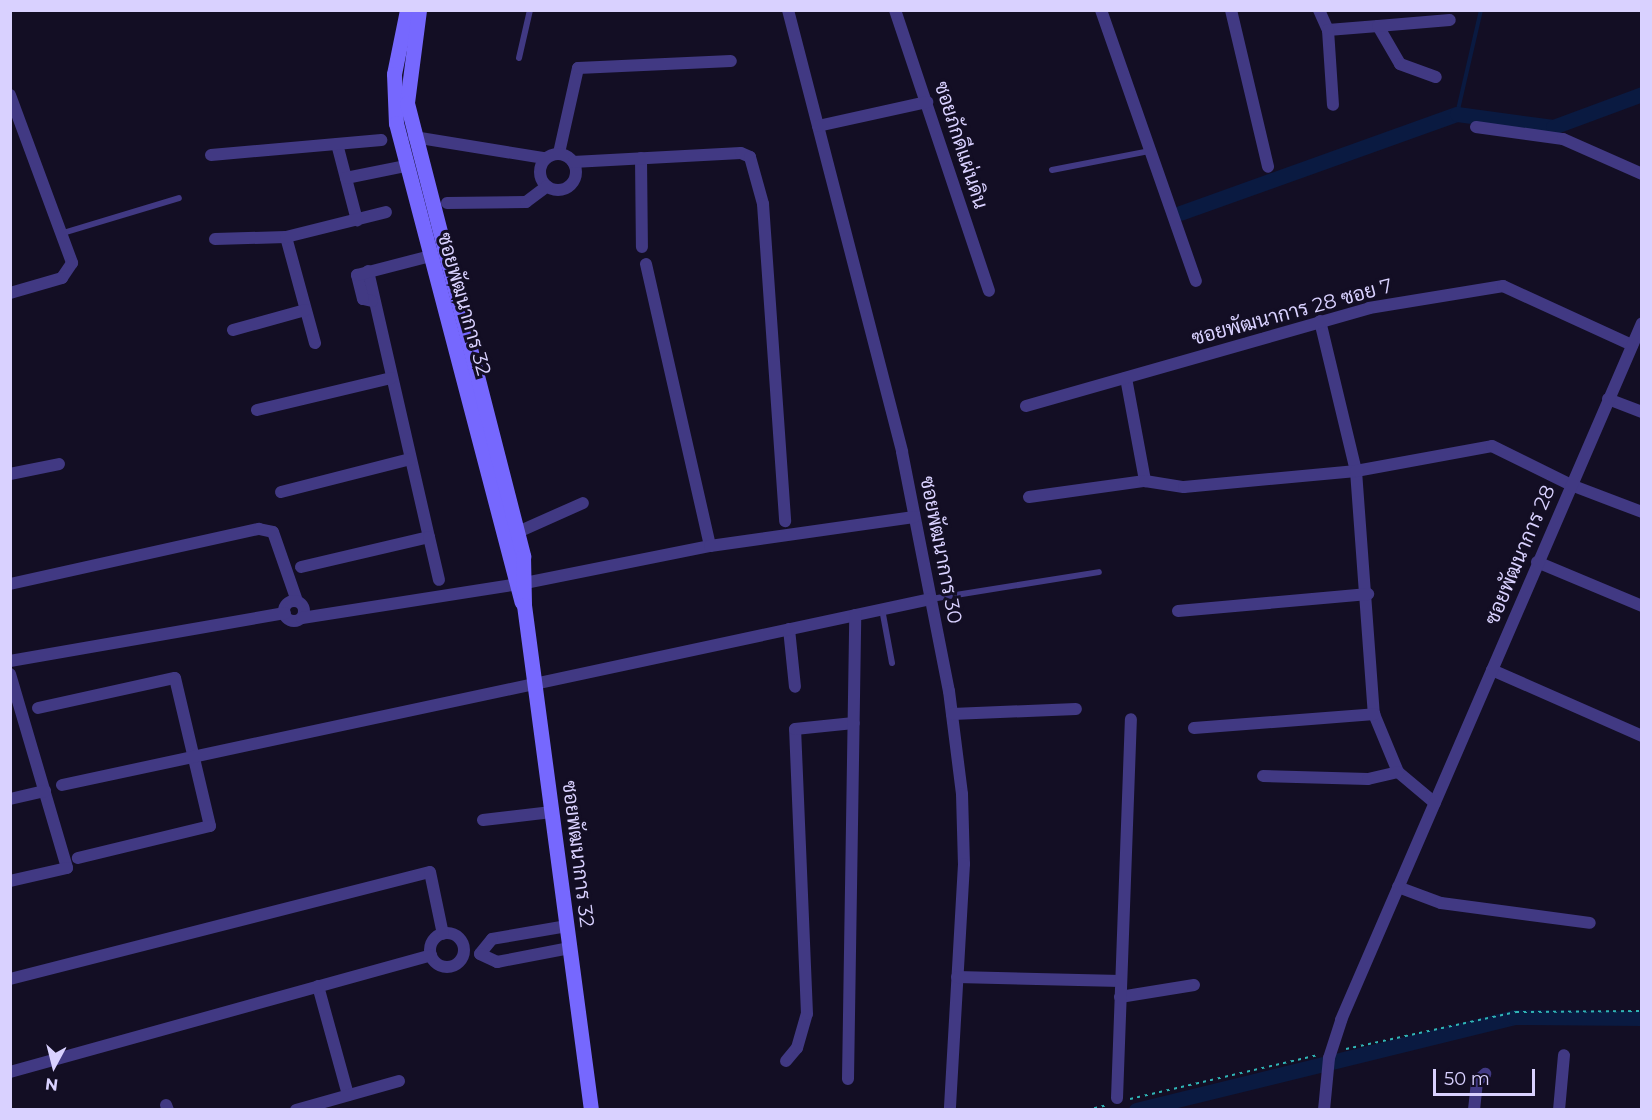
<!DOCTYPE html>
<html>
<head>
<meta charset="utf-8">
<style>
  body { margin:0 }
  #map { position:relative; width:1652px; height:1120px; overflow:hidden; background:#130e24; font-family:Montserrat,Sarabun,sans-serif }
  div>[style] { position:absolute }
  .stream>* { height:4px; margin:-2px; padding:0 2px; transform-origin:2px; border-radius:2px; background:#0a1a41 }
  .canal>* { height:15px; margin:-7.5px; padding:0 7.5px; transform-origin:7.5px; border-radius:7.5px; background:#0a1a41 }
  .path>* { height:2px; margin-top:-1px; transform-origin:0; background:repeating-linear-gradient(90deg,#2fb4b5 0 3px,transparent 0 7.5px) }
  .lane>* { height:6px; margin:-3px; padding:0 3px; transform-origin:3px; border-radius:3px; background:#413983 }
  .street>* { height:12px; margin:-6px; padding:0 6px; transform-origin:6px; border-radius:6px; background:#413983 }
  .street>.ring { margin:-6px; padding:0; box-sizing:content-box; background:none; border:12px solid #413983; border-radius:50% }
  .secondary>* { height:15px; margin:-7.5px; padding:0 7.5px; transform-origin:7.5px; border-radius:7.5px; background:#7668fe }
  span { translate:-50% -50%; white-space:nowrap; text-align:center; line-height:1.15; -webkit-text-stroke:6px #130e24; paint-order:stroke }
  .street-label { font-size:20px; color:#d9d1ff }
  .frame { position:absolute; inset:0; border:12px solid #d9d1ff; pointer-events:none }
  .north { position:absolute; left:24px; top:1036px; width:60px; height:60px; -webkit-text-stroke:4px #130e24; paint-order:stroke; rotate:187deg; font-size:16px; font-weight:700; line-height:24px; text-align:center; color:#d9d1ff }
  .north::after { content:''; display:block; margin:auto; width:21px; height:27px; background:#d9d1ff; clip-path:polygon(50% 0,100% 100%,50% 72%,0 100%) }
  .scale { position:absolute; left:1433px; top:1069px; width:102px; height:27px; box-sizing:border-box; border:3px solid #d9d1ff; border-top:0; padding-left:8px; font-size:18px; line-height:21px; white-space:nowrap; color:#d9d1ff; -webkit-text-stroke:4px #130e24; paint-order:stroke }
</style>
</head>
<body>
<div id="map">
  <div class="stream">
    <i style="left:1457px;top:114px;width:107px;rotate:-77deg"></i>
  </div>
  <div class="canal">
    <i style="left:1180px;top:213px;width:294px;rotate:-19.7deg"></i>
    <i style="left:1457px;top:114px;width:97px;rotate:7.7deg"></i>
    <i style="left:1553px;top:127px;width:95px;rotate:-20.3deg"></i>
    <i style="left:1136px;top:1110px;width:389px;rotate:-13.8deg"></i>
    <i style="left:1514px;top:1017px;width:128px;rotate:0.4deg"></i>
  </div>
  <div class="path">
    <i style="left:1346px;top:1049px;width:174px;rotate:-12.3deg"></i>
    <i style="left:1516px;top:1012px;width:126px;rotate:-0.5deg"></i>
    <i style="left:1130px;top:1099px;width:192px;rotate:-13.2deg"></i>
    <i style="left:1087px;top:1110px;width:21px;rotate:-14deg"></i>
  </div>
  <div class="lane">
    <i style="left:519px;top:58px;width:49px;rotate:-77.1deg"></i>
    <i style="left:1052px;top:170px;width:100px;rotate:-11deg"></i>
    <i style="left:63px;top:233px;width:121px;rotate:-16.8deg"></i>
    <i style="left:931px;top:599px;width:170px;rotate:-9.1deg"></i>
    <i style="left:882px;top:609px;width:55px;rotate:79.5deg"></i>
  </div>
  <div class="street">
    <i style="left:788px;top:10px;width:456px;rotate:75.5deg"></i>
    <i style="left:902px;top:452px;width:244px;rotate:78.9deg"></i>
    <i style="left:949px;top:691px;width:104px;rotate:82.8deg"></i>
    <i style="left:962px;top:794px;width:70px;rotate:88.4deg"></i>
    <i style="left:964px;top:864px;width:246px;rotate:93.3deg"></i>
    <i style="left:895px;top:10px;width:296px;rotate:71.5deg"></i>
    <i style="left:1101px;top:10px;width:287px;rotate:70.7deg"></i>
    <i style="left:1231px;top:10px;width:161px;rotate:76.7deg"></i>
    <i style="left:1319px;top:10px;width:22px;rotate:66deg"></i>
    <i style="left:1328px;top:30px;width:50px;rotate:-4.6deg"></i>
    <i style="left:1378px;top:26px;width:44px;rotate:59.9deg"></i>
    <i style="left:1400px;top:64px;width:38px;rotate:20deg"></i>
    <i style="left:1378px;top:26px;width:72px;rotate:-4.8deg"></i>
    <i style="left:1328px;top:30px;width:75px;rotate:86.2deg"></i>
    <i style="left:10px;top:95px;width:179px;rotate:69.7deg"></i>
    <i style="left:72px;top:263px;width:18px;rotate:124deg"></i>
    <i style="left:62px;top:278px;width:54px;rotate:163.9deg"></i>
    <i style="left:818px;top:126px;width:112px;rotate:-12.4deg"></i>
    <i style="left:1476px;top:127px;width:88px;rotate:7.9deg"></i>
    <i style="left:1563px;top:139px;width:86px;rotate:23.9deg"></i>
    <i style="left:414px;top:137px;width:132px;rotate:9.2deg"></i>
    <i style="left:337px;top:144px;width:79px;rotate:75.3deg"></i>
    <i style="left:559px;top:153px;width:87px;rotate:-77.4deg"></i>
    <i style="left:578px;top:68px;width:153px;rotate:-2.6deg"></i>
    <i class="ring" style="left:540px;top:154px;width:24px;height:24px"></i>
    <i style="left:211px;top:155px;width:171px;rotate:-5deg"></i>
    <i style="left:641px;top:158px;width:89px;rotate:89.4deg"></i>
    <i style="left:573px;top:162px;width:168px;rotate:-3.1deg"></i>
    <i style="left:741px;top:153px;width:10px;rotate:24deg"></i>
    <i style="left:750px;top:157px;width:49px;rotate:74.5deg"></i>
    <i style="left:763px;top:204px;width:318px;rotate:86deg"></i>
    <i style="left:346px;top:178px;width:60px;rotate:-11.5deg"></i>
    <i style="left:447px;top:203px;width:79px;rotate:-0.7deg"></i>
    <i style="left:526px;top:202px;width:26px;rotate:-37deg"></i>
    <i style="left:286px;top:237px;width:110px;rotate:74.7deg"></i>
    <i style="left:215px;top:239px;width:71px;rotate:-1.6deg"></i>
    <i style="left:286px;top:237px;width:103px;rotate:-14deg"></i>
    <i style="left:646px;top:264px;width:289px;rotate:77.2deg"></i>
    <i style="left:368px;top:271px;width:273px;rotate:77.1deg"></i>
    <i style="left:372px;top:301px;width:9px;rotate:-167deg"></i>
    <i style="left:363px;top:299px;width:25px;rotate:-104deg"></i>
    <i style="left:357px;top:275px;width:84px;rotate:-14.5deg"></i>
    <i style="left:1320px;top:321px;width:154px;rotate:76.5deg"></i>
    <i style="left:1356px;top:471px;width:244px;rotate:85.8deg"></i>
    <i style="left:1374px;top:714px;width:63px;rotate:67.5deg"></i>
    <i style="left:1398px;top:772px;width:48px;rotate:40deg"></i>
    <i style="left:233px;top:330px;width:75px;rotate:-15.5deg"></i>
    <i style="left:1126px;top:378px;width:105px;rotate:79.5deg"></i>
    <i style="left:1608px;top:399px;width:36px;rotate:21deg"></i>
    <i style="left:1026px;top:406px;width:357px;rotate:-15.9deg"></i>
    <i style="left:1369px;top:308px;width:136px;rotate:-9.3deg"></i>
    <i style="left:1503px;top:286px;width:142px;rotate:24.6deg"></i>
    <i style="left:257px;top:410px;width:138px;rotate:-13.4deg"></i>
    <i style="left:10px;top:474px;width:50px;rotate:-11.5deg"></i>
    <i style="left:281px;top:492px;width:133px;rotate:-14.3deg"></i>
    <i style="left:1029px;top:497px;width:117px;rotate:-7.9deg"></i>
    <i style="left:1145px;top:481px;width:39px;rotate:9deg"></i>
    <i style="left:1184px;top:487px;width:173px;rotate:-5.3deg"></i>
    <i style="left:1356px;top:471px;width:138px;rotate:-10.4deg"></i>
    <i style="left:1492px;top:446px;width:88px;rotate:26.3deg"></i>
    <i style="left:1571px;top:485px;width:76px;rotate:20.8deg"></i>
    <i style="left:518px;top:532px;width:71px;rotate:-24deg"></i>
    <i style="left:1537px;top:562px;width:114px;rotate:22.7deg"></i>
    <i style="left:301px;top:567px;width:131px;rotate:-13.2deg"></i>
    <i style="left:429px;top:537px;width:44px;rotate:76.9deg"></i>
    <i style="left:10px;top:584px;width:255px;rotate:-12.5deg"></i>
    <i style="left:259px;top:529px;width:14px;rotate:12deg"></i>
    <i style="left:273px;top:532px;width:73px;rotate:70.8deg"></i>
    <i class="ring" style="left:284px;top:601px;width:8px;height:8px"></i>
    <i style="left:1178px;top:611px;width:191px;rotate:-5.1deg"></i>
    <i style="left:302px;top:618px;width:226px;rotate:-8.9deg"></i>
    <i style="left:525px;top:583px;width:189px;rotate:-11.3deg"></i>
    <i style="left:710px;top:546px;width:206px;rotate:-8.1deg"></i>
    <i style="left:789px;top:629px;width:58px;rotate:84.1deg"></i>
    <i style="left:10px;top:661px;width:279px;rotate:-9.9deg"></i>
    <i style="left:1492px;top:670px;width:164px;rotate:23.7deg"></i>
    <i style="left:10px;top:674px;width:202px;rotate:73.6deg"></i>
    <i style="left:67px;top:868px;width:58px;rotate:167.2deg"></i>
    <i style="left:38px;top:708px;width:140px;rotate:-12.4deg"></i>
    <i style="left:175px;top:678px;width:152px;rotate:76.7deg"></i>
    <i style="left:210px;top:826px;width:136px;rotate:166.4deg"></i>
    <i style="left:952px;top:714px;width:124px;rotate:-2.3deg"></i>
    <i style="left:1194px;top:728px;width:181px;rotate:-4.4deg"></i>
    <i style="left:1263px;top:776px;width:105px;rotate:1.6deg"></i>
    <i style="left:1368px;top:779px;width:31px;rotate:-13deg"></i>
    <i style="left:62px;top:785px;width:889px;rotate:-12.08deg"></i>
    <i style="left:10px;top:799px;width:36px;rotate:-13deg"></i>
    <i style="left:483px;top:820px;width:69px;rotate:-6.6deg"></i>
    <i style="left:1398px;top:887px;width:46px;rotate:20.4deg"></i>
    <i style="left:1441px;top:903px;width:150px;rotate:7.6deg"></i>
    <i style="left:567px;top:926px;width:76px;rotate:170.2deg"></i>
    <i style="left:492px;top:939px;width:19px;rotate:129deg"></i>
    <i style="left:480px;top:954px;width:19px;rotate:25deg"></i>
    <i style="left:497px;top:962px;width:74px;rotate:-10.9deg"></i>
    <i class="ring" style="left:430px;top:933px;width:22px;height:22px"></i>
    <i style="left:957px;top:977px;width:164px;rotate:1.4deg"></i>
    <i style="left:10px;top:979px;width:433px;rotate:-14.3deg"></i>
    <i style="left:430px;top:872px;width:63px;rotate:78.2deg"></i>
    <i style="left:318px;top:986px;width:113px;rotate:74.6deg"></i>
    <i style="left:1120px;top:997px;width:75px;rotate:-9.2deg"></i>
    <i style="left:786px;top:1061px;width:17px;rotate:-50deg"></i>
    <i style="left:797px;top:1048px;width:35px;rotate:-74deg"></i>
    <i style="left:807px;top:1014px;width:285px;rotate:-92.4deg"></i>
    <i style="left:795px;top:729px;width:59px;rotate:-5.8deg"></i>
    <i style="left:10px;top:1072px;width:437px;rotate:-15.5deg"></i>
    <i style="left:848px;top:1079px;width:464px;rotate:-89.1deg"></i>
    <i style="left:1117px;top:1098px;width:379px;rotate:-87.9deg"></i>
    <i style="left:166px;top:1105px;width:5px;rotate:68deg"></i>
    <i style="left:296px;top:1110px;width:107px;rotate:-15.7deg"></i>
    <i style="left:1324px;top:1110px;width:52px;rotate:-84.5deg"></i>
    <i style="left:1329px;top:1058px;width:40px;rotate:-72deg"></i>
    <i style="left:1341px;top:1020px;width:759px;rotate:-66.64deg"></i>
    <i style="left:1474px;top:1110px;width:29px;rotate:-84deg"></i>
    <i style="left:1477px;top:1081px;width:11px;rotate:-41deg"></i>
    <i style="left:1559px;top:1110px;width:55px;rotate:-84.8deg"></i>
  </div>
  <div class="secondary">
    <i style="left:407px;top:10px;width:65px;rotate:101.5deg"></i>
    <i style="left:394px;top:74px;width:49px;rotate:87.7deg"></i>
    <i style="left:396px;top:123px;width:495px;rotate:75.3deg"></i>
    <i style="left:419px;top:10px;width:94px;rotate:97.4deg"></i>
    <i style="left:407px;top:103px;width:468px;rotate:75.6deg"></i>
    <i style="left:523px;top:556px;width:49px;rotate:88.8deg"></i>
    <i style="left:524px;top:605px;width:509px;rotate:82.44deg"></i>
  </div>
  <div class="street-label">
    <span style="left:961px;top:145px;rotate:72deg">ซอยภักดีแผ่นดิน</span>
    <span style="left:464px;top:304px;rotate:74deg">ซอยพัฒนาการ 32</span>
    <span style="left:1292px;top:312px;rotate:-15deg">ซอยพัฒนาการ 28 ซอย 7</span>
    <span style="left:941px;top:550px;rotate:79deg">ซอยพัฒนาการ 30</span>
    <span style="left:1520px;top:555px;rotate:-67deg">ซอยพัฒนาการ 28</span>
    <span style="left:578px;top:854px;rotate:83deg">ซอยพัฒนาการ 32</span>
  </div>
  <div class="frame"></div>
  <div class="north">N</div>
  <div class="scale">50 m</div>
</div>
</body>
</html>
